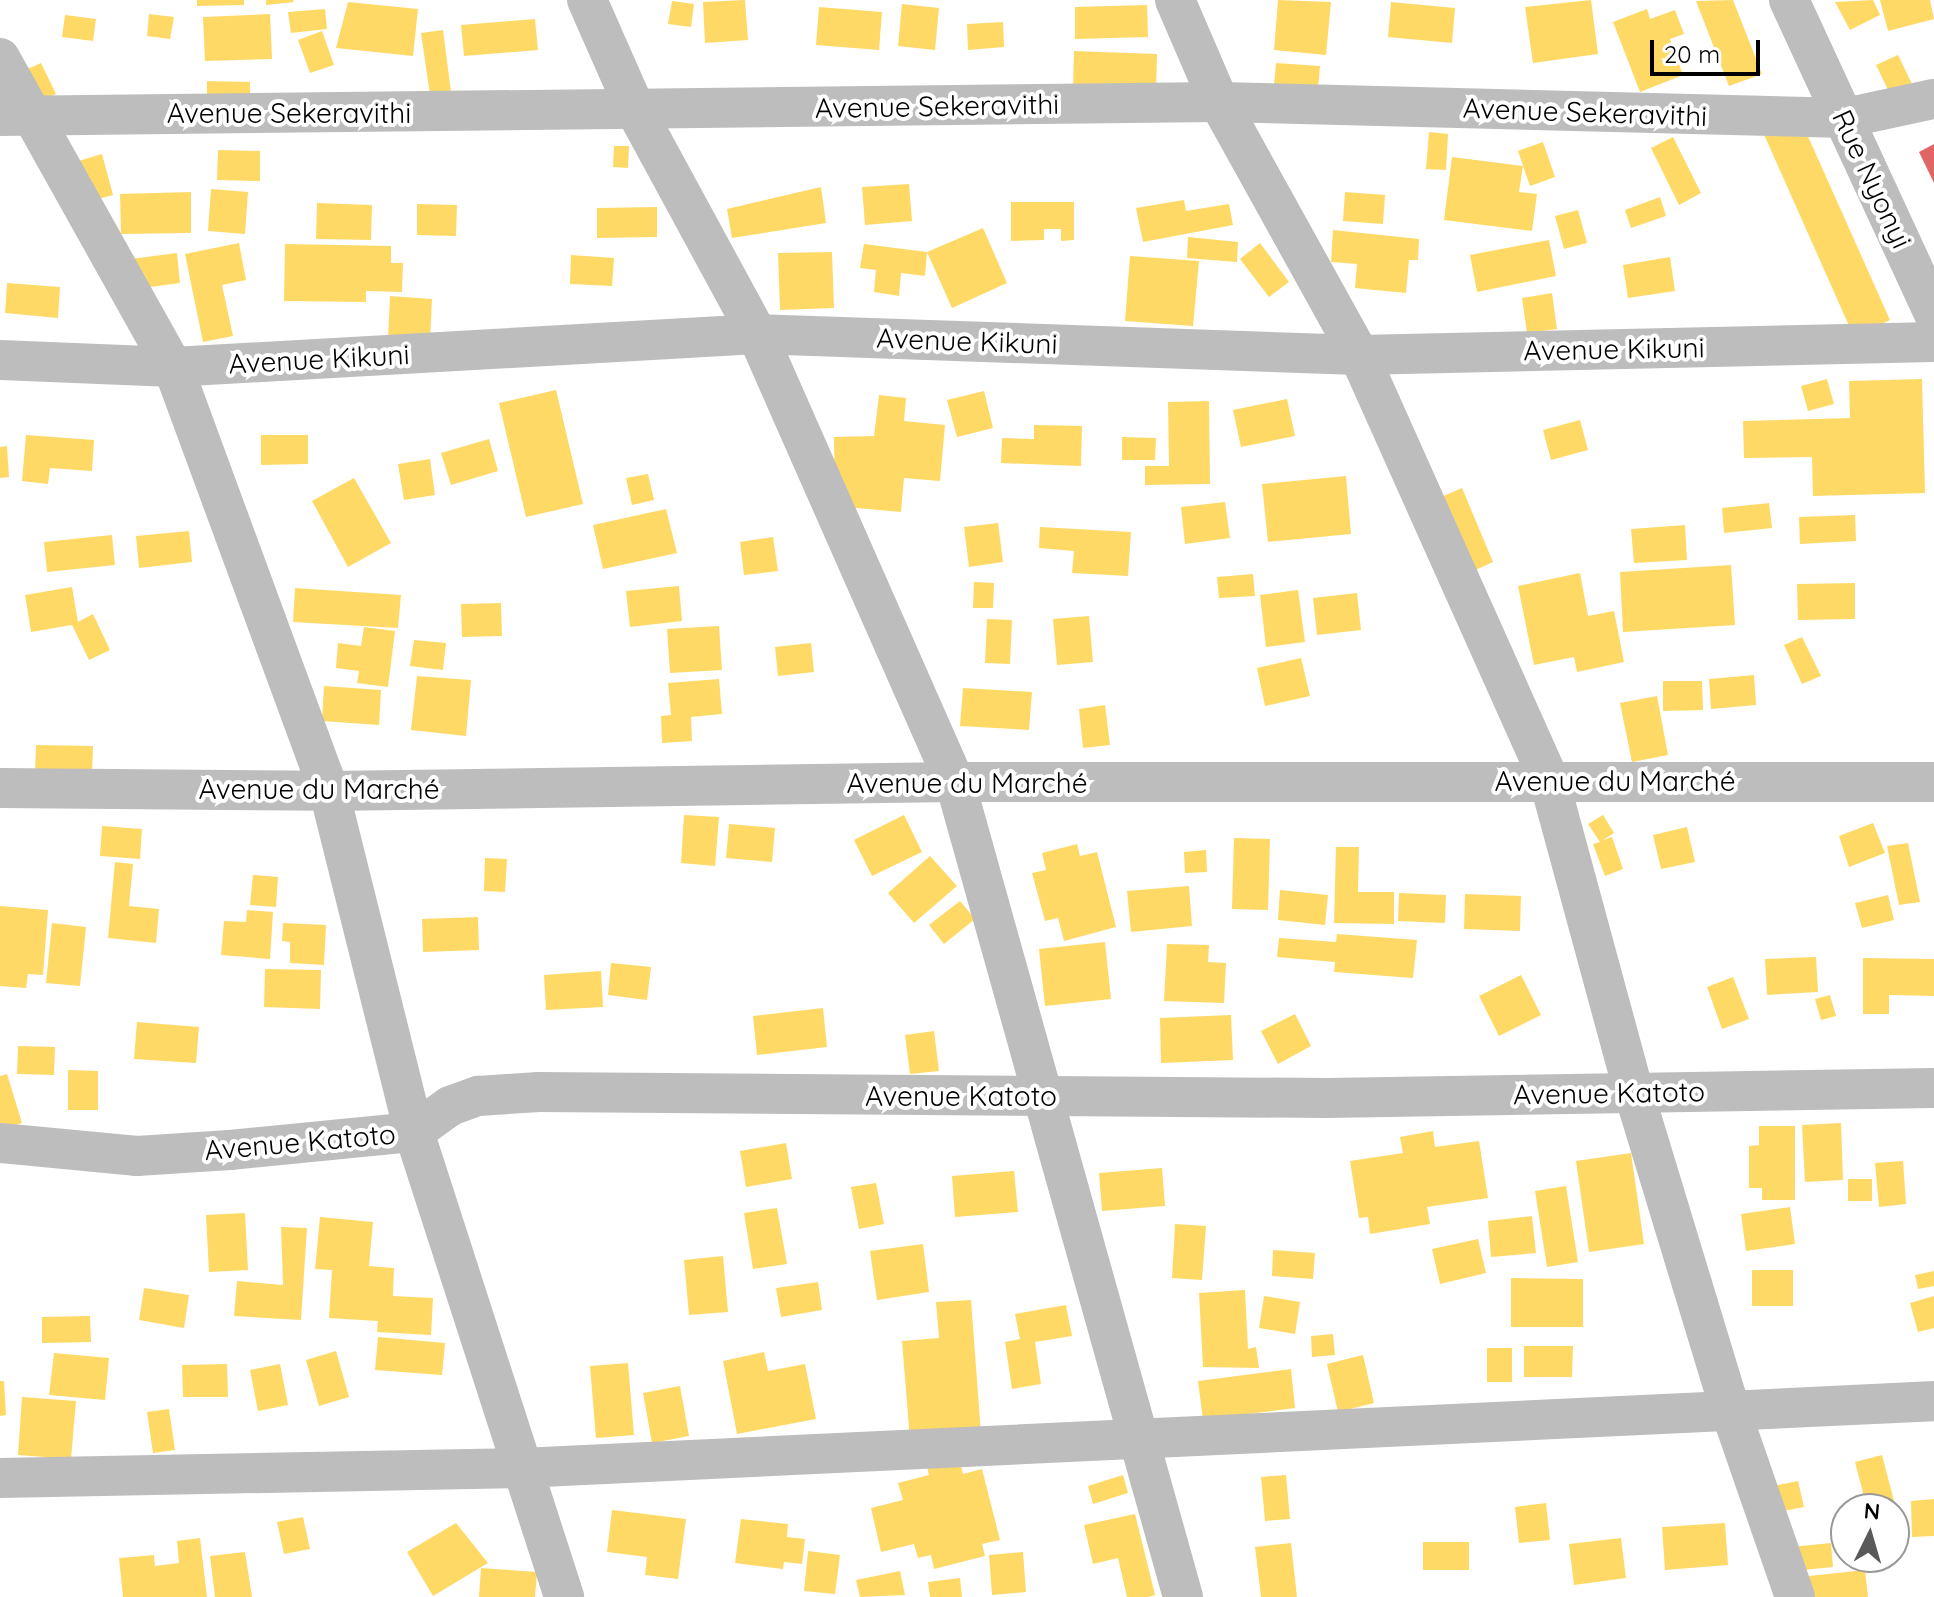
<!DOCTYPE html>
<html>
<head>
<meta charset="utf-8">
<style>
  body { margin:0 }
  #map { position:relative; width:1934px; height:1597px; overflow:hidden; background:#fff; font-family:Quicksand,sans-serif }
  div>[style] { position:absolute }
  .homes>* { inset:0; background:#ffd966 }
  .shops>* { inset:0; background:#e06666 }
  .minor>* { height:40px; margin:-20px; padding:0 20px; transform-origin:20px; border-radius:20px; background:#bdbdbd }
  span { translate:-50% -50%; white-space:nowrap; text-align:center; line-height:1.15; -webkit-text-stroke:8px #fff; paint-order:stroke }
  .street-label { font-size:28px; color:#000 }
  .north { position:absolute; left:1830px; top:1493px; width:80px; height:80px; box-sizing:border-box; background:#fff; border:2px solid #999; border-radius:50%; rotate:5deg; font-size:22px; font-weight:700; line-height:32px; text-align:center; color:#000 }
  .north::after { content:''; display:block; margin:auto; width:28px; height:36px; background:#595959; clip-path:polygon(50% 0,100% 100%,50% 72%,0 100%) }
  .scale { position:absolute; left:1650px; top:40px; width:110px; height:36px; box-sizing:border-box; border:4px solid #000; border-top:0; padding-left:10px; font-size:24px; line-height:28px; white-space:nowrap; color:#000; -webkit-text-stroke:6px #fff; paint-order:stroke }
</style>
</head>
<body>
<div id="map">
  <div class="homes">
    <i style="clip-path:polygon(197px 0,244px 0,244px 5px,197px 6px)"></i>
    <i style="clip-path:polygon(266px 0,293px 0,294px 2px,266px 5px)"></i>
    <i style="clip-path:polygon(745px 0,748px 40px,705px 43px,703px 2px)"></i>
    <i style="clip-path:polygon(1278px 0,1331px 2px,1326px 55px,1274px 50px)"></i>
    <i style="clip-path:polygon(1591px 0,1598px 54px,1533px 63px,1525px 7px)"></i>
    <i style="clip-path:polygon(1733px 0,1762px 74px,1729px 86px,1696px 1px)"></i>
    <i style="clip-path:polygon(1873px 0,1880px 15px,1850px 30px,1835px 2px)"></i>
    <i style="clip-path:polygon(1880px 0,1930px 0,1934px 19px,1888px 31px)"></i>
    <i style="clip-path:polygon(672px 1px,694px 4px,691px 27px,668px 24px)"></i>
    <i style="clip-path:polygon(348px 2px,418px 9px,413px 56px,336px 48px)"></i>
    <i style="clip-path:polygon(1391px 2px,1455px 8px,1452px 43px,1388px 37px)"></i>
    <i style="clip-path:polygon(902px 4px,939px 8px,935px 50px,898px 46px)"></i>
    <i style="clip-path:polygon(1147px 5px,1148px 37px,1075px 39px,1075px 7px)"></i>
    <i style="clip-path:polygon(819px 7px,882px 12px,879px 50px,816px 45px)"></i>
    <i style="clip-path:polygon(325px 9px,327px 29px,291px 33px,288px 12px)"></i>
    <i style="clip-path:polygon(1647px 9px,1650px 19px,1675px 10px,1684px 34px,1670px 39px,1683px 75px,1640px 92px,1613px 22px)"></i>
    <i style="clip-path:polygon(149px 14px,174px 17px,170px 39px,147px 36px)"></i>
    <i style="clip-path:polygon(270px 14px,272px 59px,205px 61px,203px 17px)"></i>
    <i style="clip-path:polygon(65px 15px,96px 19px,93px 41px,62px 37px)"></i>
    <i style="clip-path:polygon(535px 19px,538px 50px,464px 56px,461px 25px)"></i>
    <i style="clip-path:polygon(1003px 22px,1004px 47px,968px 50px,967px 24px)"></i>
    <i style="clip-path:polygon(443px 30px,451px 92px,430px 95px,421px 33px)"></i>
    <i style="clip-path:polygon(322px 31px,334px 65px,310px 73px,298px 40px)"></i>
    <i style="clip-path:polygon(1074px 51px,1157px 54px,1156px 93px,1073px 90px)"></i>
    <i style="clip-path:polygon(1898px 55px,1912px 84px,1890px 94px,1876px 65px)"></i>
    <i style="clip-path:polygon(41px 63px,56px 94px,38px 102px,23px 71px)"></i>
    <i style="clip-path:polygon(1276px 63px,1320px 66px,1318px 89px,1274px 85px)"></i>
    <i style="clip-path:polygon(207px 81px,250px 82px,250px 103px,207px 102px)"></i>
    <i style="clip-path:polygon(1798px 114px,1890px 320px,1854px 337px,1762px 130px)"></i>
    <i style="clip-path:polygon(1429px 132px,1448px 134px,1446px 170px,1426px 169px)"></i>
    <i style="clip-path:polygon(1673px 137px,1701px 193px,1679px 205px,1651px 148px)"></i>
    <i style="clip-path:polygon(1543px 142px,1555px 177px,1530px 186px,1518px 151px)"></i>
    <i style="clip-path:polygon(614px 146px,629px 146px,628px 168px,613px 167px)"></i>
    <i style="clip-path:polygon(218px 150px,260px 151px,260px 181px,217px 180px)"></i>
    <i style="clip-path:polygon(102px 154px,113px 195px,87px 202px,75px 162px)"></i>
    <i style="clip-path:polygon(1452px 157px,1523px 166px,1519px 192px,1537px 194px,1532px 231px,1444px 220px)"></i>
    <i style="clip-path:polygon(909px 184px,912px 221px,865px 225px,862px 187px)"></i>
    <i style="clip-path:polygon(821px 187px,826px 223px,732px 238px,727px 209px)"></i>
    <i style="clip-path:polygon(211px 189px,248px 192px,245px 234px,208px 231px)"></i>
    <i style="clip-path:polygon(191px 192px,191px 233px,121px 234px,120px 194px)"></i>
    <i style="clip-path:polygon(1345px 192px,1385px 195px,1383px 224px,1343px 221px)"></i>
    <i style="clip-path:polygon(1660px 197px,1666px 216px,1631px 228px,1625px 210px)"></i>
    <i style="clip-path:polygon(1184px 200px,1186px 211px,1229px 204px,1233px 225px,1143px 242px,1136px 208px)"></i>
    <i style="clip-path:polygon(1011px 202px,1074px 202px,1074px 240px,1061px 241px,1061px 229px,1044px 229px,1044px 240px,1011px 241px)"></i>
    <i style="clip-path:polygon(317px 203px,372px 205px,371px 240px,316px 239px)"></i>
    <i style="clip-path:polygon(417px 204px,457px 205px,456px 236px,417px 235px)"></i>
    <i style="clip-path:polygon(657px 207px,657px 237px,597px 238px,597px 208px)"></i>
    <i style="clip-path:polygon(1578px 210px,1587px 243px,1564px 249px,1555px 216px)"></i>
    <i style="clip-path:polygon(983px 228px,1007px 283px,952px 308px,927px 252px)"></i>
    <i style="clip-path:polygon(1333px 230px,1419px 239px,1418px 260px,1409px 260px,1406px 293px,1355px 288px,1357px 264px,1331px 262px)"></i>
    <i style="clip-path:polygon(1188px 237px,1238px 242px,1237px 262px,1187px 258px)"></i>
    <i style="clip-path:polygon(1549px 240px,1556px 276px,1477px 292px,1470px 255px)"></i>
    <i style="clip-path:polygon(239px 243px,246px 280px,222px 285px,233px 336px,203px 342px,185px 254px)"></i>
    <i style="clip-path:polygon(1260px 243px,1289px 282px,1269px 297px,1240px 259px)"></i>
    <i style="clip-path:polygon(285px 244px,391px 246px,391px 263px,403px 263px,402px 292px,366px 291px,366px 302px,284px 301px)"></i>
    <i style="clip-path:polygon(864px 244px,927px 252px,925px 276px,901px 273px,899px 296px,874px 292px,876px 270px,860px 268px)"></i>
    <i style="clip-path:polygon(832px 252px,834px 308px,780px 310px,778px 253px)"></i>
    <i style="clip-path:polygon(177px 253px,180px 283px,135px 289px,131px 259px)"></i>
    <i style="clip-path:polygon(571px 255px,614px 258px,612px 286px,570px 284px)"></i>
    <i style="clip-path:polygon(1130px 256px,1199px 261px,1193px 326px,1125px 321px)"></i>
    <i style="clip-path:polygon(1670px 257px,1675px 291px,1628px 298px,1623px 265px)"></i>
    <i style="clip-path:polygon(7px 283px,60px 287px,58px 318px,5px 313px)"></i>
    <i style="clip-path:polygon(1552px 293px,1557px 329px,1527px 333px,1522px 298px)"></i>
    <i style="clip-path:polygon(390px 296px,432px 299px,430px 341px,388px 340px)"></i>
    <i style="clip-path:polygon(1827px 379px,1834px 404px,1808px 411px,1801px 386px)"></i>
    <i style="clip-path:polygon(1922px 379px,1925px 493px,1813px 496px,1812px 457px,1744px 458px,1743px 421px,1850px 418px,1849px 381px)"></i>
    <i style="clip-path:polygon(556px 390px,583px 504px,526px 517px,499px 403px)"></i>
    <i style="clip-path:polygon(984px 391px,993px 428px,957px 437px,947px 400px)"></i>
    <i style="clip-path:polygon(879px 395px,906px 398px,904px 421px,945px 425px,940px 481px,904px 478px,901px 512px,835px 506px,834px 437px,874px 436px)"></i>
    <i style="clip-path:polygon(1287px 399px,1295px 436px,1241px 447px,1233px 410px)"></i>
    <i style="clip-path:polygon(1209px 401px,1210px 484px,1145px 485px,1145px 466px,1169px 466px,1168px 402px)"></i>
    <i style="clip-path:polygon(1580px 420px,1588px 450px,1551px 460px,1543px 430px)"></i>
    <i style="clip-path:polygon(1034px 425px,1082px 426px,1081px 466px,1001px 463px,1002px 438px,1034px 439px)"></i>
    <i style="clip-path:polygon(26px 435px,94px 440px,92px 471px,50px 468px,48px 484px,22px 481px)"></i>
    <i style="clip-path:polygon(261px 435px,308px 435px,308px 464px,261px 465px)"></i>
    <i style="clip-path:polygon(1122px 437px,1156px 438px,1155px 460px,1122px 460px)"></i>
    <i style="clip-path:polygon(489px 439px,498px 471px,451px 485px,441px 453px)"></i>
    <i style="clip-path:polygon(7px 446px,9px 477px,0 478px,0 447px)"></i>
    <i style="clip-path:polygon(430px 459px,435px 495px,404px 500px,398px 464px)"></i>
    <i style="clip-path:polygon(648px 474px,654px 500px,632px 505px,626px 478px)"></i>
    <i style="clip-path:polygon(1346px 476px,1351px 534px,1268px 542px,1262px 484px)"></i>
    <i style="clip-path:polygon(354px 478px,391px 543px,348px 567px,312px 501px)"></i>
    <i style="clip-path:polygon(1462px 488px,1493px 562px,1467px 574px,1434px 500px)"></i>
    <i style="clip-path:polygon(1225px 502px,1230px 538px,1185px 544px,1181px 507px)"></i>
    <i style="clip-path:polygon(1769px 503px,1772px 528px,1724px 533px,1722px 508px)"></i>
    <i style="clip-path:polygon(666px 509px,677px 553px,603px 569px,593px 525px)"></i>
    <i style="clip-path:polygon(1855px 515px,1856px 541px,1800px 544px,1799px 517px)"></i>
    <i style="clip-path:polygon(998px 523px,1003px 562px,969px 567px,964px 527px)"></i>
    <i style="clip-path:polygon(1685px 525px,1687px 560px,1634px 563px,1631px 529px)"></i>
    <i style="clip-path:polygon(1040px 527px,1131px 532px,1128px 576px,1072px 573px,1074px 551px,1039px 548px)"></i>
    <i style="clip-path:polygon(189px 531px,192px 562px,139px 568px,136px 536px)"></i>
    <i style="clip-path:polygon(112px 535px,115px 565px,47px 572px,44px 542px)"></i>
    <i style="clip-path:polygon(773px 537px,778px 571px,744px 575px,740px 542px)"></i>
    <i style="clip-path:polygon(1731px 565px,1735px 625px,1623px 632px,1620px 572px)"></i>
    <i style="clip-path:polygon(1580px 573px,1588px 616px,1614px 611px,1624px 662px,1577px 672px,1574px 657px,1534px 665px,1518px 586px)"></i>
    <i style="clip-path:polygon(1253px 574px,1255px 596px,1219px 598px,1217px 577px)"></i>
    <i style="clip-path:polygon(974px 582px,994px 583px,993px 608px,973px 608px)"></i>
    <i style="clip-path:polygon(1855px 583px,1855px 619px,1798px 620px,1797px 584px)"></i>
    <i style="clip-path:polygon(679px 586px,682px 621px,630px 627px,626px 591px)"></i>
    <i style="clip-path:polygon(72px 587px,78px 622px,93px 614px,110px 650px,89px 660px,72px 625px,31px 632px,25px 595px)"></i>
    <i style="clip-path:polygon(295px 588px,401px 595px,398px 628px,293px 622px)"></i>
    <i style="clip-path:polygon(1298px 590px,1305px 642px,1266px 647px,1260px 595px)"></i>
    <i style="clip-path:polygon(1357px 593px,1361px 630px,1317px 635px,1313px 598px)"></i>
    <i style="clip-path:polygon(501px 603px,502px 636px,462px 637px,461px 604px)"></i>
    <i style="clip-path:polygon(1089px 616px,1093px 662px,1057px 665px,1053px 619px)"></i>
    <i style="clip-path:polygon(987px 619px,1012px 620px,1010px 664px,985px 663px)"></i>
    <i style="clip-path:polygon(719px 626px,722px 670px,670px 673px,667px 629px)"></i>
    <i style="clip-path:polygon(364px 627px,395px 631px,388px 687px,357px 683px,359px 671px,336px 668px,338px 643px,361px 646px)"></i>
    <i style="clip-path:polygon(1802px 637px,1821px 676px,1802px 684px,1784px 645px)"></i>
    <i style="clip-path:polygon(414px 640px,446px 643px,443px 670px,410px 666px)"></i>
    <i style="clip-path:polygon(811px 643px,814px 672px,778px 676px,775px 647px)"></i>
    <i style="clip-path:polygon(1301px 658px,1310px 696px,1265px 706px,1257px 668px)"></i>
    <i style="clip-path:polygon(1754px 675px,1756px 705px,1711px 709px,1709px 679px)"></i>
    <i style="clip-path:polygon(417px 676px,471px 680px,466px 736px,411px 730px)"></i>
    <i style="clip-path:polygon(719px 679px,722px 714px,691px 717px,692px 741px,662px 743px,661px 716px,671px 715px,668px 683px)"></i>
    <i style="clip-path:polygon(1663px 681px,1702px 681px,1703px 710px,1663px 711px)"></i>
    <i style="clip-path:polygon(324px 686px,381px 690px,379px 725px,322px 721px)"></i>
    <i style="clip-path:polygon(963px 688px,1032px 692px,1029px 730px,960px 726px)"></i>
    <i style="clip-path:polygon(1657px 696px,1668px 755px,1632px 762px,1620px 703px)"></i>
    <i style="clip-path:polygon(1105px 705px,1110px 745px,1083px 748px,1079px 709px)"></i>
    <i style="clip-path:polygon(36px 745px,93px 746px,92px 776px,35px 775px)"></i>
    <i style="clip-path:polygon(684px 815px,719px 817px,715px 866px,681px 863px)"></i>
    <i style="clip-path:polygon(904px 815px,922px 852px,872px 876px,854px 840px)"></i>
    <i style="clip-path:polygon(1603px 815px,1614px 833px,1603px 840px,1612px 837px,1623px 869px,1605px 876px,1593px 844px,1600px 842px,1588px 824px)"></i>
    <i style="clip-path:polygon(1873px 823px,1885px 853px,1849px 867px,1839px 836px)"></i>
    <i style="clip-path:polygon(729px 824px,775px 828px,772px 862px,726px 858px)"></i>
    <i style="clip-path:polygon(102px 826px,142px 829px,140px 859px,100px 856px)"></i>
    <i style="clip-path:polygon(1687px 827px,1695px 862px,1661px 869px,1653px 835px)"></i>
    <i style="clip-path:polygon(1234px 838px,1270px 839px,1268px 910px,1232px 909px)"></i>
    <i style="clip-path:polygon(1908px 843px,1920px 902px,1899px 905px,1887px 846px)"></i>
    <i style="clip-path:polygon(1077px 844px,1080px 856px,1097px 852px,1116px 927px,1064px 941px,1058px 918px,1045px 921px,1032px 873px,1046px 870px,1042px 853px)"></i>
    <i style="clip-path:polygon(1336px 847px,1359px 847px,1358px 892px,1394px 892px,1394px 924px,1334px 923px)"></i>
    <i style="clip-path:polygon(1206px 850px,1207px 872px,1185px 873px,1184px 852px)"></i>
    <i style="clip-path:polygon(930px 856px,957px 886px,914px 923px,888px 893px)"></i>
    <i style="clip-path:polygon(485px 858px,507px 859px,505px 892px,484px 891px)"></i>
    <i style="clip-path:polygon(115px 862px,133px 864px,129px 906px,159px 909px,156px 943px,108px 938px)"></i>
    <i style="clip-path:polygon(253px 875px,278px 877px,276px 907px,250px 905px)"></i>
    <i style="clip-path:polygon(1189px 886px,1192px 926px,1131px 932px,1127px 891px)"></i>
    <i style="clip-path:polygon(1280px 890px,1328px 895px,1325px 925px,1278px 920px)"></i>
    <i style="clip-path:polygon(1399px 893px,1446px 895px,1445px 923px,1398px 921px)"></i>
    <i style="clip-path:polygon(1465px 894px,1521px 896px,1520px 931px,1464px 929px)"></i>
    <i style="clip-path:polygon(1888px 895px,1894px 920px,1862px 928px,1855px 903px)"></i>
    <i style="clip-path:polygon(960px 901px,975px 919px,944px 944px,929px 925px)"></i>
    <i style="clip-path:polygon(0 906px,48px 910px,43px 975px,28px 974px,26px 988px,0 986px)"></i>
    <i style="clip-path:polygon(247px 910px,273px 912px,270px 959px,221px 955px,224px 921px,246px 922px)"></i>
    <i style="clip-path:polygon(478px 917px,479px 950px,423px 952px,422px 919px)"></i>
    <i style="clip-path:polygon(52px 923px,86px 927px,80px 986px,46px 983px)"></i>
    <i style="clip-path:polygon(283px 923px,326px 925px,324px 965px,290px 963px,290px 942px,282px 941px)"></i>
    <i style="clip-path:polygon(1337px 934px,1417px 940px,1413px 978px,1334px 972px,1335px 962px,1277px 957px,1279px 938px,1336px 942px)"></i>
    <i style="clip-path:polygon(1105px 942px,1111px 999px,1045px 1006px,1039px 949px)"></i>
    <i style="clip-path:polygon(1167px 944px,1209px 945px,1208px 962px,1226px 963px,1224px 1003px,1164px 1001px)"></i>
    <i style="clip-path:polygon(1816px 957px,1818px 992px,1767px 995px,1765px 959px)"></i>
    <i style="clip-path:polygon(1863px 958px,1934px 959px,1934px 996px,1889px 995px,1889px 1014px,1863px 1014px)"></i>
    <i style="clip-path:polygon(611px 963px,651px 967px,647px 1000px,608px 995px)"></i>
    <i style="clip-path:polygon(265px 969px,321px 970px,320px 1009px,264px 1007px)"></i>
    <i style="clip-path:polygon(601px 971px,603px 1007px,546px 1010px,544px 975px)"></i>
    <i style="clip-path:polygon(1521px 975px,1541px 1015px,1499px 1036px,1479px 996px)"></i>
    <i style="clip-path:polygon(1733px 977px,1749px 1019px,1722px 1029px,1707px 987px)"></i>
    <i style="clip-path:polygon(1830px 995px,1836px 1016px,1821px 1020px,1815px 999px)"></i>
    <i style="clip-path:polygon(823px 1008px,827px 1047px,757px 1055px,753px 1016px)"></i>
    <i style="clip-path:polygon(1295px 1014px,1311px 1046px,1278px 1064px,1261px 1031px)"></i>
    <i style="clip-path:polygon(1231px 1015px,1233px 1060px,1161px 1063px,1160px 1018px)"></i>
    <i style="clip-path:polygon(137px 1022px,199px 1027px,196px 1063px,134px 1059px)"></i>
    <i style="clip-path:polygon(934px 1031px,939px 1071px,910px 1074px,905px 1035px)"></i>
    <i style="clip-path:polygon(18px 1046px,55px 1047px,54px 1075px,17px 1074px)"></i>
    <i style="clip-path:polygon(68px 1070px,98px 1071px,98px 1110px,68px 1110px)"></i>
    <i style="clip-path:polygon(7px 1074px,22px 1123px,0 1130px,0 1076px)"></i>
    <i style="clip-path:polygon(1841px 1123px,1843px 1180px,1805px 1182px,1802px 1125px)"></i>
    <i style="clip-path:polygon(1759px 1126px,1795px 1126px,1795px 1200px,1762px 1200px,1762px 1188px,1749px 1188px,1749px 1146px,1759px 1145px)"></i>
    <i style="clip-path:polygon(1433px 1131px,1435px 1147px,1479px 1141px,1488px 1198px,1427px 1207px,1430px 1224px,1370px 1234px,1368px 1217px,1359px 1218px,1350px 1161px,1403px 1153px,1400px 1137px)"></i>
    <i style="clip-path:polygon(786px 1143px,792px 1179px,746px 1187px,740px 1151px)"></i>
    <i style="clip-path:polygon(1631px 1153px,1644px 1244px,1589px 1252px,1576px 1161px)"></i>
    <i style="clip-path:polygon(1903px 1161px,1906px 1204px,1879px 1207px,1875px 1163px)"></i>
    <i style="clip-path:polygon(1162px 1168px,1165px 1206px,1102px 1211px,1099px 1173px)"></i>
    <i style="clip-path:polygon(1014px 1171px,1018px 1212px,955px 1217px,952px 1176px)"></i>
    <i style="clip-path:polygon(1848px 1179px,1872px 1179px,1872px 1201px,1848px 1201px)"></i>
    <i style="clip-path:polygon(876px 1183px,884px 1224px,859px 1229px,851px 1187px)"></i>
    <i style="clip-path:polygon(1566px 1186px,1578px 1262px,1547px 1267px,1535px 1191px)"></i>
    <i style="clip-path:polygon(1790px 1207px,1795px 1244px,1746px 1251px,1741px 1214px)"></i>
    <i style="clip-path:polygon(777px 1208px,787px 1264px,753px 1269px,744px 1213px)"></i>
    <i style="clip-path:polygon(245px 1213px,248px 1270px,209px 1272px,206px 1215px)"></i>
    <i style="clip-path:polygon(1532px 1216px,1536px 1253px,1491px 1257px,1488px 1221px)"></i>
    <i style="clip-path:polygon(320px 1217px,373px 1222px,369px 1266px,394px 1268px,393px 1296px,433px 1298px,431px 1335px,377px 1332px,378px 1321px,329px 1318px,332px 1270px,315px 1269px)"></i>
    <i style="clip-path:polygon(1175px 1224px,1206px 1226px,1202px 1280px,1172px 1278px)"></i>
    <i style="clip-path:polygon(281px 1227px,307px 1228px,301px 1320px,234px 1316px,237px 1281px,283px 1285px)"></i>
    <i style="clip-path:polygon(1478px 1239px,1486px 1273px,1440px 1284px,1432px 1249px)"></i>
    <i style="clip-path:polygon(923px 1244px,929px 1292px,877px 1300px,870px 1251px)"></i>
    <i style="clip-path:polygon(1273px 1250px,1315px 1253px,1313px 1279px,1272px 1276px)"></i>
    <i style="clip-path:polygon(723px 1256px,728px 1312px,689px 1315px,684px 1260px)"></i>
    <i style="clip-path:polygon(1752px 1270px,1793px 1270px,1793px 1306px,1752px 1306px)"></i>
    <i style="clip-path:polygon(1934px 1271px,1934px 1286px,1918px 1289px,1915px 1275px)"></i>
    <i style="clip-path:polygon(1511px 1278px,1583px 1279px,1583px 1327px,1511px 1327px)"></i>
    <i style="clip-path:polygon(818px 1282px,822px 1310px,781px 1317px,776px 1288px)"></i>
    <i style="clip-path:polygon(144px 1288px,189px 1295px,184px 1328px,139px 1320px)"></i>
    <i style="clip-path:polygon(1245px 1290px,1248px 1349px,1256px 1347px,1259px 1368px,1203px 1367px,1199px 1293px)"></i>
    <i style="clip-path:polygon(1264px 1296px,1300px 1302px,1295px 1334px,1259px 1328px)"></i>
    <i style="clip-path:polygon(1934px 1296px,1934px 1328px,1918px 1332px,1910px 1303px)"></i>
    <i style="clip-path:polygon(971px 1300px,981px 1434px,910px 1440px,902px 1341px,939px 1338px,936px 1302px)"></i>
    <i style="clip-path:polygon(1066px 1305px,1072px 1336px,1035px 1342px,1041px 1384px,1012px 1389px,1005px 1342px,1020px 1339px,1015px 1314px)"></i>
    <i style="clip-path:polygon(90px 1316px,91px 1342px,42px 1343px,42px 1317px)"></i>
    <i style="clip-path:polygon(1333px 1334px,1335px 1355px,1312px 1357px,1311px 1336px)"></i>
    <i style="clip-path:polygon(378px 1337px,445px 1343px,442px 1375px,375px 1370px)"></i>
    <i style="clip-path:polygon(1524px 1346px,1573px 1346px,1572px 1377px,1524px 1377px)"></i>
    <i style="clip-path:polygon(1487px 1348px,1512px 1348px,1512px 1382px,1487px 1382px)"></i>
    <i style="clip-path:polygon(336px 1351px,349px 1397px,319px 1406px,306px 1360px)"></i>
    <i style="clip-path:polygon(764px 1352px,768px 1371px,805px 1364px,816px 1419px,737px 1434px,723px 1361px)"></i>
    <i style="clip-path:polygon(54px 1353px,109px 1358px,105px 1400px,49px 1395px)"></i>
    <i style="clip-path:polygon(1363px 1355px,1374px 1403px,1338px 1412px,1327px 1364px)"></i>
    <i style="clip-path:polygon(628px 1363px,634px 1435px,596px 1438px,590px 1366px)"></i>
    <i style="clip-path:polygon(227px 1364px,228px 1397px,183px 1397px,182px 1365px)"></i>
    <i style="clip-path:polygon(280px 1364px,288px 1405px,258px 1411px,250px 1370px)"></i>
    <i style="clip-path:polygon(1291px 1369px,1295px 1408px,1203px 1420px,1198px 1381px)"></i>
    <i style="clip-path:polygon(0 1381px,4px 1381px,6px 1415px,0 1416px)"></i>
    <i style="clip-path:polygon(680px 1386px,689px 1436px,652px 1443px,643px 1393px)"></i>
    <i style="clip-path:polygon(22px 1397px,76px 1401px,71px 1459px,18px 1455px)"></i>
    <i style="clip-path:polygon(169px 1409px,175px 1450px,153px 1453px,147px 1412px)"></i>
    <i style="clip-path:polygon(1882px 1455px,1894px 1501px,1867px 1508px,1855px 1462px)"></i>
    <i style="clip-path:polygon(959px 1458px,963px 1474px,982px 1469px,1000px 1540px,982px 1544px,985px 1556px,934px 1569px,931px 1555px,918px 1558px,914px 1544px,881px 1552px,871px 1508px,903px 1500px,898px 1483px,929px 1475px,927px 1467px)"></i>
    <i style="clip-path:polygon(1123px 1475px,1128px 1493px,1093px 1504px,1088px 1486px)"></i>
    <i style="clip-path:polygon(1286px 1475px,1290px 1519px,1265px 1521px,1261px 1477px)"></i>
    <i style="clip-path:polygon(1798px 1481px,1804px 1507px,1778px 1512px,1773px 1486px)"></i>
    <i style="clip-path:polygon(1934px 1499px,1934px 1536px,1912px 1537px,1911px 1501px)"></i>
    <i style="clip-path:polygon(1546px 1503px,1550px 1540px,1519px 1543px,1515px 1507px)"></i>
    <i style="clip-path:polygon(612px 1510px,686px 1519px,678px 1579px,645px 1575px,647px 1557px,607px 1552px)"></i>
    <i style="clip-path:polygon(1135px 1514px,1155px 1595px,1148px 1597px,1127px 1597px,1118px 1558px,1093px 1564px,1084px 1525px)"></i>
    <i style="clip-path:polygon(303px 1517px,310px 1549px,284px 1554px,277px 1522px)"></i>
    <i style="clip-path:polygon(741px 1519px,788px 1524px,787px 1537px,805px 1539px,802px 1564px,784px 1562px,783px 1569px,735px 1563px)"></i>
    <i style="clip-path:polygon(456px 1523px,488px 1563px,433px 1596px,407px 1552px)"></i>
    <i style="clip-path:polygon(1725px 1523px,1728px 1565px,1665px 1570px,1662px 1527px)"></i>
    <i style="clip-path:polygon(200px 1538px,207px 1597px,123px 1597px,119px 1558px,154px 1555px,155px 1566px,179px 1563px,177px 1541px)"></i>
    <i style="clip-path:polygon(1621px 1538px,1626px 1578px,1574px 1585px,1569px 1544px)"></i>
    <i style="clip-path:polygon(1423px 1542px,1469px 1542px,1469px 1570px,1423px 1570px)"></i>
    <i style="clip-path:polygon(1291px 1543px,1297px 1597px,1261px 1597px,1255px 1547px)"></i>
    <i style="clip-path:polygon(1831px 1543px,1833px 1567px,1793px 1571px,1791px 1547px)"></i>
    <i style="clip-path:polygon(808px 1551px,840px 1555px,835px 1594px,804px 1591px)"></i>
    <i style="clip-path:polygon(245px 1552px,252px 1597px,215px 1597px,210px 1556px)"></i>
    <i style="clip-path:polygon(1023px 1552px,1026px 1592px,992px 1595px,989px 1555px)"></i>
    <i style="clip-path:polygon(481px 1568px,537px 1572px,535px 1597px,479px 1597px)"></i>
    <i style="clip-path:polygon(1865px 1570px,1868px 1597px,1811px 1597px,1809px 1576px)"></i>
    <i style="clip-path:polygon(900px 1571px,905px 1595px,860px 1597px,856px 1580px)"></i>
    <i style="clip-path:polygon(960px 1578px,962px 1597px,930px 1597px,928px 1582px)"></i>
  </div>
  <div class="shops">
    <i style="clip-path:polygon(1934px 144px,1934px 183px,1919px 152px)"></i>
  </div>
  <div class="minor">
    <i style="left:587px;top:0;width:121px;rotate:66.2deg"></i>
    <i style="left:636px;top:111px;width:254px;rotate:61.5deg"></i>
    <i style="left:757px;top:334px;width:490px;rotate:66.2deg"></i>
    <i style="left:955px;top:782px;width:846px;rotate:74.37deg"></i>
    <i style="left:1175px;top:0;width:111px;rotate:66.7deg"></i>
    <i style="left:1219px;top:102px;width:289px;rotate:61deg"></i>
    <i style="left:1359px;top:355px;width:466px;rotate:65.9deg"></i>
    <i style="left:1549px;top:780px;width:324px;rotate:74.8deg"></i>
    <i style="left:1634px;top:1093px;width:333px;rotate:73.1deg"></i>
    <i style="left:1731px;top:1412px;width:196px;rotate:70.9deg"></i>
    <i style="left:1789px;top:0;width:346px;rotate:65.2deg"></i>
    <i style="left:0;top:58px;width:354px;rotate:60.8deg"></i>
    <i style="left:173px;top:367px;width:452px;rotate:69.8deg"></i>
    <i style="left:329px;top:791px;width:351px;rotate:76deg"></i>
    <i style="left:414px;top:1132px;width:489px;rotate:72.1deg"></i>
    <i style="left:0;top:116px;width:1219px;rotate:-0.66deg"></i>
    <i style="left:1219px;top:102px;width:626px;rotate:1.46deg"></i>
    <i style="left:1845px;top:118px;width:91px;rotate:-12.1deg"></i>
    <i style="left:0;top:360px;width:173px;rotate:2.3deg"></i>
    <i style="left:173px;top:367px;width:585px;rotate:-3.23deg"></i>
    <i style="left:757px;top:334px;width:602px;rotate:2deg"></i>
    <i style="left:1359px;top:355px;width:575px;rotate:-1.3deg"></i>
    <i style="left:0;top:788px;width:329px;rotate:0.5deg"></i>
    <i style="left:329px;top:791px;width:626px;rotate:-0.82deg"></i>
    <i style="left:955px;top:782px;width:979px"></i>
    <i style="left:0;top:1143px;width:138px;rotate:5.4deg"></i>
    <i style="left:137px;top:1156px;width:93px;rotate:-3.7deg"></i>
    <i style="left:230px;top:1150px;width:185px;rotate:-5.6deg"></i>
    <i style="left:414px;top:1132px;width:44px;rotate:-35.8deg"></i>
    <i style="left:450px;top:1106px;width:30px;rotate:-20deg"></i>
    <i style="left:478px;top:1096px;width:61px;rotate:-3.8deg"></i>
    <i style="left:539px;top:1092px;width:788px;rotate:0.44deg"></i>
    <i style="left:1327px;top:1098px;width:607px;rotate:-0.94deg"></i>
    <i style="left:0;top:1478px;width:521px;rotate:-1.1deg"></i>
    <i style="left:521px;top:1468px;width:1415px;rotate:-2.71deg"></i>
  </div>
  <div class="street-label">
    <span style="left:937px;top:106px;rotate:-1deg">Avenue Sekeravithi</span>
    <span style="left:1585px;top:112px;rotate:2deg">Avenue Sekeravithi</span>
    <span style="left:289px;top:113px">Avenue Sekeravithi</span>
    <span style="left:1872px;top:179px;rotate:65deg">Rue Nyonyi</span>
    <span style="left:967px;top:341px;rotate:2deg">Avenue Kikuni</span>
    <span style="left:1614px;top:349px;rotate:-1deg">Avenue Kikuni</span>
    <span style="left:319px;top:359px;rotate:-3deg">Avenue Kikuni</span>
    <span style="left:1615px;top:781px">Avenue du Marché</span>
    <span style="left:967px;top:783px">Avenue du Marché</span>
    <span style="left:319px;top:789px">Avenue du Marché</span>
    <span style="left:1609px;top:1093px;rotate:-1deg">Avenue Katoto</span>
    <span style="left:961px;top:1096px">Avenue Katoto</span>
    <span style="left:300px;top:1142px;rotate:-5deg">Avenue Katoto</span>
  </div>
  <div class="north">N</div>
  <div class="scale">20 m</div>
</div>
</body>
</html>
